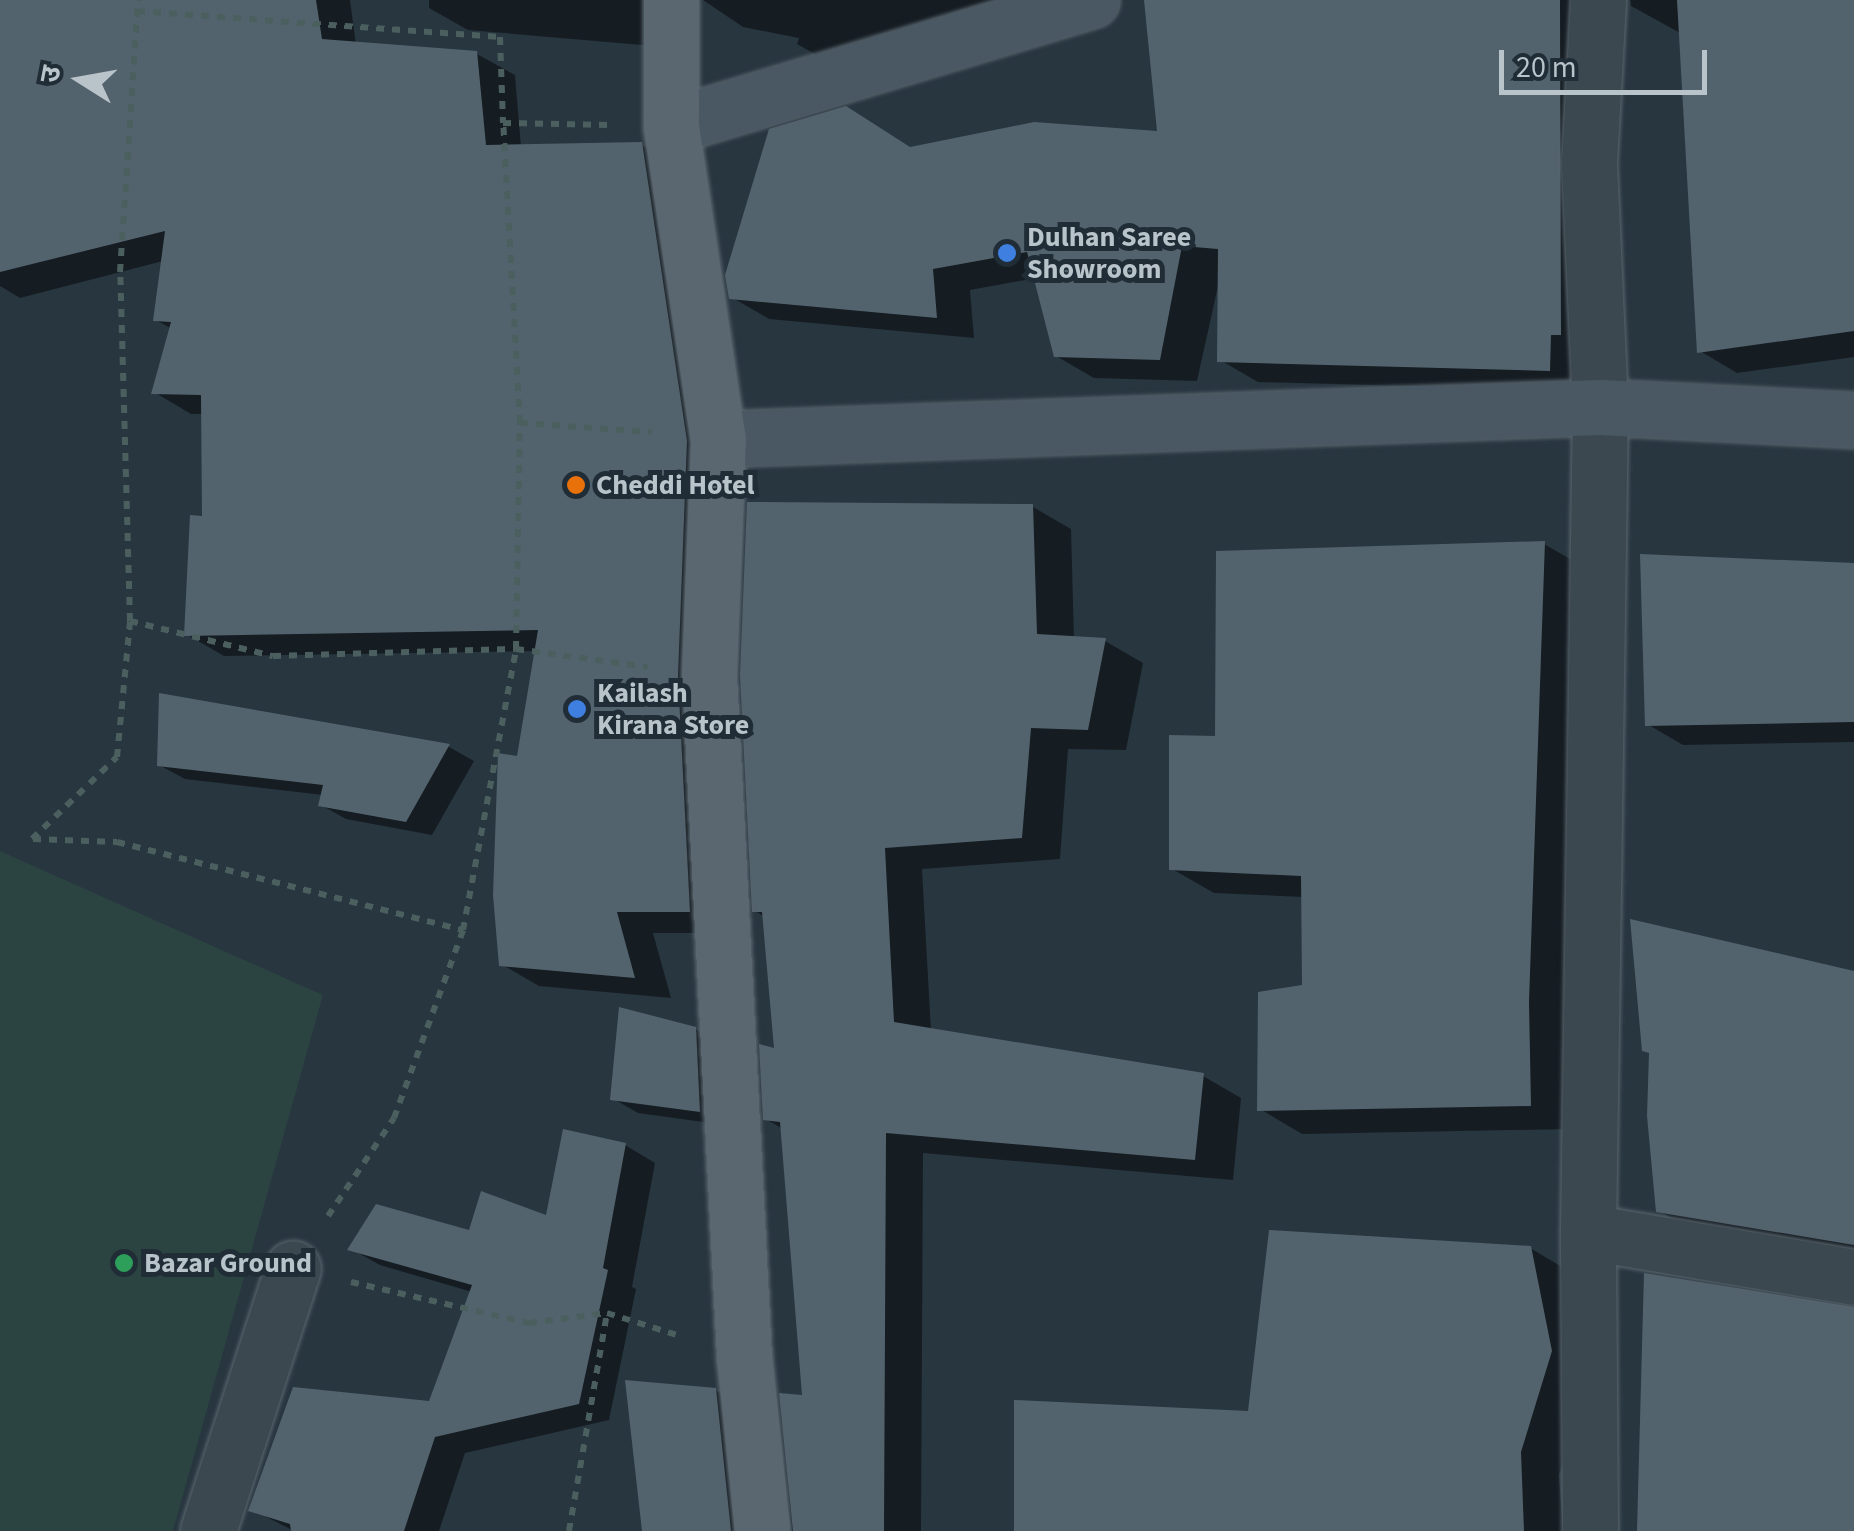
<!DOCTYPE html>
<html>
<head>
<meta charset="utf-8">
<style>
  body { margin:0 }
  #map { position:relative; width:1854px; height:1531px; overflow:hidden; background:#283640; font-family:"Source Sans 3","Noto Sans Devanagari",sans-serif }
  div>[style] { position:absolute }
  .green>* { inset:0; background:#2b4341 }
  .shadow>* { inset:0; background:#0007 }
  .building>* { inset:0; background:#53636d }
  .path>* { height:6px; margin-top:-3px; transform-origin:0; background:repeating-linear-gradient(90deg,#4a5f5e 0 8px,transparent 0 16px) }
  .roads { filter:drop-shadow(0 0 2px #5a666e) drop-shadow(0 0 2px #5a666e) }
  .street>* { height:55px; margin:-27.5px; padding:0 27.5px; transform-origin:27.5px; border-radius:27.5px; background:#3c4850 }
  .secondary>* { height:55px; margin:-27.5px; padding:0 27.5px; transform-origin:27.5px; border-radius:27.5px; background:#4a5863 }
  .primary>* { height:55px; margin:-27.5px; padding:0 27.5px; transform-origin:27.5px; border-radius:27.5px; background:#5a6770 }
  .dots>* { width:28px; height:28px; translate:-50% -50%; box-sizing:border-box; border:5px solid #202d36; border-radius:50% }
  span { translate:-50% -50%; white-space:nowrap; text-align:center; line-height:1.15; -webkit-text-stroke:10px #202d36; paint-order:stroke }
  .poi-label { font-size:28px; color:#b9c3ca; font-weight:700 }
  .left { translate:0 -50%; text-align:left }
  .north { position:absolute; left:30px; top:30px; width:100px; height:100px; -webkit-text-stroke:8px #202d36; paint-order:stroke; rotate:281deg; font-size:28px; font-weight:700; line-height:40px; text-align:center; color:#b9c3ca }
  .north::after { content:''; display:block; margin:auto; width:35px; height:45px; background:#b9c3ca; clip-path:polygon(50% 0,100% 100%,50% 72%,0 100%) }
  .scale { position:absolute; left:1499px; top:50px; width:208px; height:45px; box-sizing:border-box; border:5px solid #b9c3ca; border-top:0; padding-left:12px; font-size:30px; line-height:35px; white-space:nowrap; color:#b9c3ca; -webkit-text-stroke:8px #202d36; paint-order:stroke }
</style>
</head>
<body>
<div id="map">
  <div class="green">
    <i style="clip-path:polygon(0 851px,323px 995px,173px 1531px,0 1531px)"></i>
  </div>
  <div class="shadow">
    <i style="clip-path:polygon(0 0,350px 0,356px 45px,477px 54px,515px 75px,521px 147px,641px 145px,679px 167px,727px 933px,653px 933px,671px 998px,539px 986px,501px 964px,519px 759px,537px 651px,224px 656px,186px 634px,204px 518px,204px 414px,191px 414px,154px 392px,172px 329px,156px 320px,163px 261px,20px 298px,0 286px)"></i>
    <i style="clip-path:polygon(429px 0,688px 0,677px 48px,468px 30px,429px 8px)"></i>
    <i style="clip-path:polygon(703px 0,1040px 0,834px 65px,797px 44px,799px 38px,743px 27px)"></i>
    <i style="clip-path:polygon(1147px 0,1597px 0,1587px 391px,1258px 382px,1220px 360px,1220px 277px,1197px 381px,1094px 378px,1056px 356px,1036px 278px,970px 290px,974px 338px,769px 319px,731px 297px,912px 149px,1160px 134px)"></i>
    <i style="clip-path:polygon(1630px 0,1854px 0,1854px 357px,1737px 373px,1700px 351px,1682px 34px,1631px 6px)"></i>
    <i style="clip-path:polygon(1033px 507px,1071px 529px,1074px 639px,1105px 641px,1143px 663px,1126px 750px,1068px 749px,1060px 859px,922px 869px,931px 1031px,1203px 1076px,1241px 1098px,1233px 1180px,923px 1153px,921px 1531px,792px 1531px,782px 1396px,805px 1398px,783px 1129px,766px 1119px,776px 1051px,765px 917px,755px 911px)"></i>
    <i style="clip-path:polygon(1544px 544px,1586px 568px,1572px 1129px,1302px 1134px,1260px 1109px,1304px 987px,1303px 897px,1214px 893px,1172px 869px,1218px 738px)"></i>
    <i style="clip-path:polygon(1854px 565px,1854px 742px,1683px 745px,1647px 724px)"></i>
    <i style="clip-path:polygon(161px 696px,449px 747px,474px 761px,432px 835px,346px 819px,321px 805px,323px 795px,185px 779px,159px 765px)"></i>
    <i style="clip-path:polygon(1854px 973px,1854px 1260px,1699px 1234px,1658px 1210px)"></i>
    <i style="clip-path:polygon(695px 1029px,721px 1044px,725px 1125px,638px 1113px,612px 1098px)"></i>
    <i style="clip-path:polygon(625px 1145px,655px 1163px,632px 1287px,636px 1289px,609px 1420px,465px 1453px,439px 1531px,294px 1531px,251px 1509px,431px 1403px,472px 1292px,380px 1265px,351px 1249px,548px 1219px)"></i>
    <i style="clip-path:polygon(1530px 1248px,1569px 1271px,1590px 1374px,1559px 1475px,1563px 1531px,1017px 1531px,1250px 1414px)"></i>
    <i style="clip-path:polygon(715px 1390px,754px 1412px,769px 1531px,645px 1531px)"></i>
  </div>
  <div class="building">
    <i style="clip-path:polygon(0 0,316px 0,322px 39px,477px 51px,486px 145px,642px 142px,687px 441px,678px 676px,690px 912px,617px 912px,635px 978px,499px 966px,493px 895px,498px 753px,517px 756px,538px 630px,184px 636px,190px 515px,202px 516px,201px 395px,151px 394px,171px 322px,153px 321px,165px 231px,0 272px)"></i>
    <i style="clip-path:polygon(1144px 0,1560px 0,1561px 335px,1551px 335px,1550px 371px,1217px 362px,1218px 249px,1182px 246px,1160px 360px,1054px 357px,1027px 252px,933px 269px,937px 318px,729px 299px,725px 275px,769px 129px,846px 106px,910px 147px,1034px 122px,1157px 131px)"></i>
    <i style="clip-path:polygon(1677px 0,1854px 0,1854px 331px,1697px 353px)"></i>
    <i style="clip-path:polygon(747px 502px,1033px 504px,1037px 634px,1106px 638px,1088px 730px,1031px 728px,1022px 838px,885px 848px,894px 1022px,1204px 1073px,1195px 1160px,886px 1133px,884px 1531px,793px 1531px,779px 1393px,802px 1395px,780px 1122px,763px 1120px,759px 1044px,774px 1048px,762px 912px,752px 912px,740px 675px)"></i>
    <i style="clip-path:polygon(1545px 541px,1529px 1002px,1531px 1106px,1257px 1111px,1258px 992px,1302px 985px,1301px 876px,1169px 870px,1169px 735px,1215px 736px,1216px 551px)"></i>
    <i style="clip-path:polygon(1640px 554px,1854px 563px,1854px 722px,1645px 726px)"></i>
    <i style="clip-path:polygon(159px 693px,450px 744px,406px 822px,318px 806px,323px 785px,157px 766px)"></i>
    <i style="clip-path:polygon(1630px 919px,1854px 971px,1854px 1245px,1656px 1212px,1647px 1116px,1649px 1053px,1642px 1051px)"></i>
    <i style="clip-path:polygon(619px 1007px,696px 1027px,700px 1112px,610px 1100px)"></i>
    <i style="clip-path:polygon(563px 1129px,626px 1143px,603px 1268px,608px 1270px,579px 1404px,435px 1437px,404px 1531px,291px 1531px,290px 1524px,248px 1511px,293px 1387px,429px 1401px,472px 1285px,347px 1250px,376px 1204px,469px 1230px,481px 1191px,546px 1215px)"></i>
    <i style="clip-path:polygon(1269px 1230px,1531px 1246px,1552px 1351px,1521px 1452px,1524px 1531px,1014px 1531px,1014px 1400px,1248px 1411px)"></i>
    <i style="clip-path:polygon(1644px 1273px,1854px 1307px,1854px 1531px,1637px 1531px)"></i>
    <i style="clip-path:polygon(625px 1380px,716px 1388px,731px 1531px,642px 1531px)"></i>
  </div>
  <div class="path">
    <i style="left:137px;top:11px;width:364px;rotate:4.1deg"></i>
    <i style="left:500px;top:37px;width:86px;rotate:88deg"></i>
    <i style="left:503px;top:123px;width:107px;rotate:1.1deg"></i>
    <i style="left:520px;top:423px;width:132px;rotate:3.9deg"></i>
    <i style="left:130px;top:621px;width:147px;rotate:13.8deg"></i>
    <i style="left:273px;top:656px;width:243px;rotate:-1.7deg"></i>
    <i style="left:516px;top:649px;width:226px;rotate:-89deg"></i>
    <i style="left:520px;top:423px;width:300px;rotate:-93.2deg"></i>
    <i style="left:32px;top:839px;width:118px;rotate:-44deg"></i>
    <i style="left:117px;top:757px;width:137px;rotate:-84.5deg"></i>
    <i style="left:130px;top:621px;width:349px;rotate:-91.6deg"></i>
    <i style="left:120px;top:272px;width:273px;rotate:-86.2deg"></i>
    <i style="left:33px;top:839px;width:84px;rotate:2deg"></i>
    <i style="left:117px;top:842px;width:357px;rotate:14.3deg"></i>
    <i style="left:328px;top:1216px;width:118px;rotate:-56deg"></i>
    <i style="left:394px;top:1118px;width:200px;rotate:-69.8deg"></i>
    <i style="left:463px;top:930px;width:286px;rotate:-79.3deg"></i>
    <i style="left:516px;top:649px;width:133px;rotate:7.8deg"></i>
    <i style="left:351px;top:1282px;width:183px;rotate:13deg"></i>
    <i style="left:529px;top:1323px;width:79px;rotate:-7.3deg"></i>
    <i style="left:607px;top:1313px;width:77px;rotate:17.5deg"></i>
    <i style="left:569px;top:1531px;width:221px;rotate:-80.1deg"></i>
  </div>
  <div class="roads">
    <div class="street">
      <i style="left:1588px;top:1232px;width:270px;rotate:9.6deg"></i>
      <i style="left:208px;top:1531px;width:276px;rotate:-72.1deg"></i>
      <i style="left:1590px;top:1531px;width:299px;rotate:-90.4deg"></i>
      <i style="left:1588px;top:1232px;width:825px;rotate:-89.17deg"></i>
      <i style="left:1600px;top:407px;width:245px;rotate:-92.6deg"></i>
      <i style="left:1589px;top:162px;width:162px;rotate:-86.8deg"></i>
    </div>
    <div class="secondary">
      <i style="left:671px;top:126px;width:439px;rotate:-16.7deg"></i>
      <i style="left:718px;top:439px;width:883px;rotate:-2.08deg"></i>
      <i style="left:1600px;top:407px;width:254px;rotate:2.9deg"></i>
    </div>
    <div class="primary">
      <i style="left:671px;top:0;width:126px;rotate:90deg"></i>
      <i style="left:671px;top:126px;width:317px;rotate:81.5deg"></i>
      <i style="left:718px;top:439px;width:236px;rotate:92.2deg"></i>
      <i style="left:709px;top:675px;width:682px;rotate:87.06deg"></i>
      <i style="left:744px;top:1356px;width:176px;rotate:84.1deg"></i>
    </div>
  </div>
  <div class="dots">
    <i style="left:1007px;top:253px;background:#3f7fe0"></i>
    <i style="left:576px;top:485px;background:#e8710a"></i>
    <i style="left:577px;top:709px;background:#3f7fe0"></i>
    <i style="left:124px;top:1263px;background:#2e9e5b"></i>
  </div>
  <div class="poi-label">
    <span class="left" style="left:1027px;top:253px">Dulhan Saree<br>Showroom</span>
    <span class="left" style="left:596px;top:485px">Cheddi Hotel</span>
    <span class="left" style="left:597px;top:709px">Kailash<br>Kirana Store</span>
    <span class="left" style="left:144px;top:1263px">Bazar Ground</span>
  </div>
  <div class="north">उ</div>
  <div class="scale">20 m</div>
</div>
</body>
</html>
